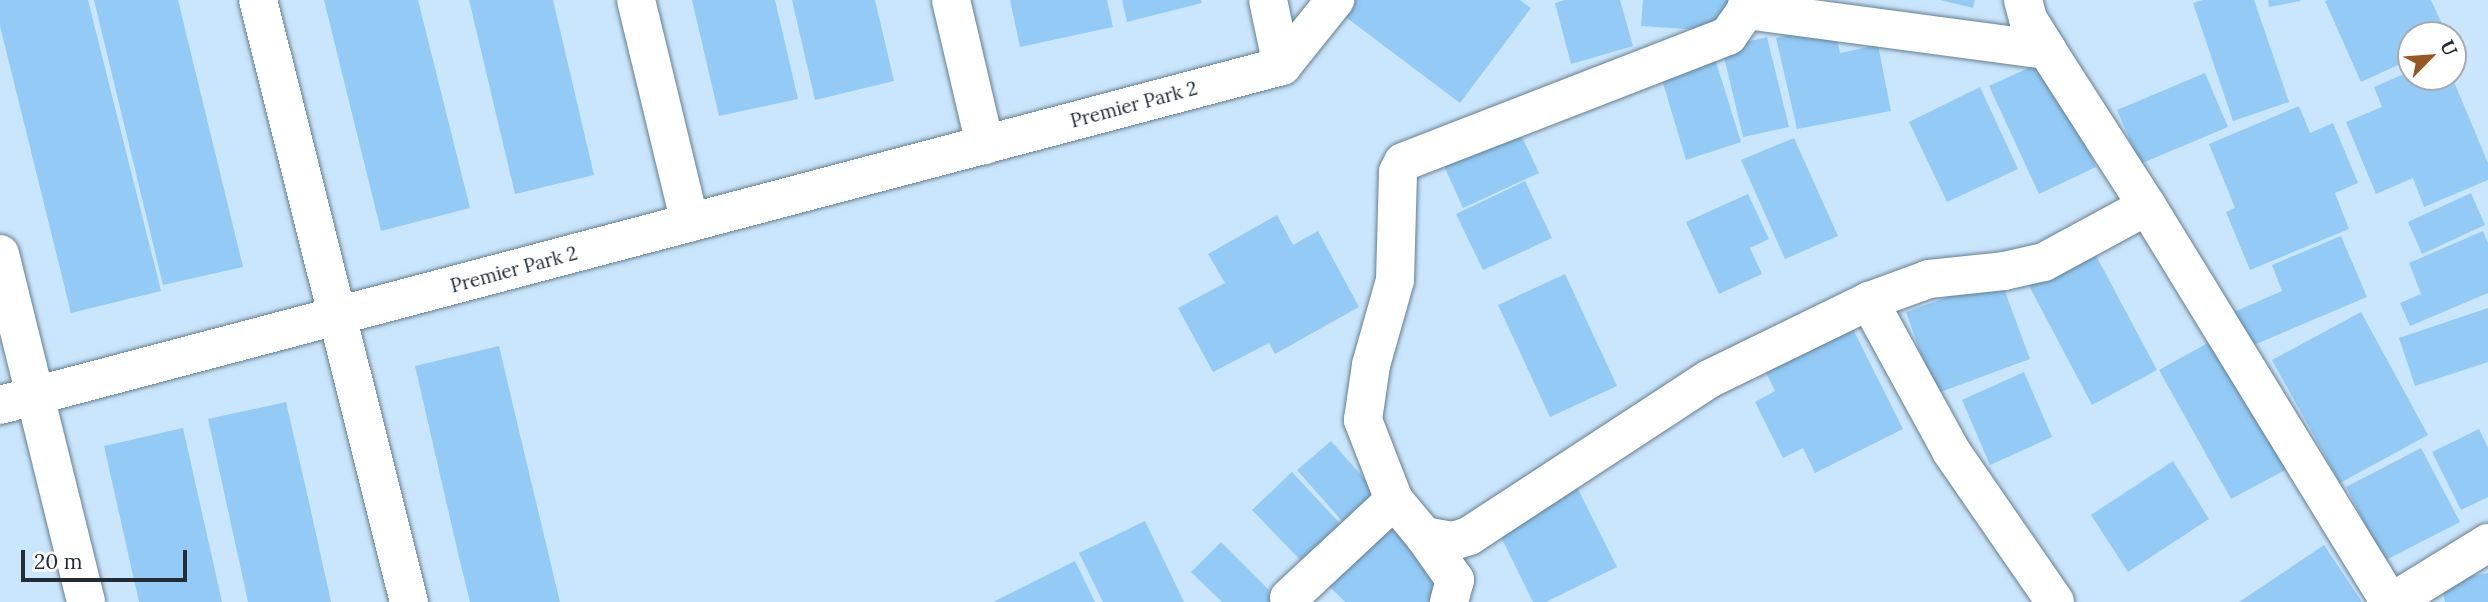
<!DOCTYPE html>
<html>
<head>
<meta charset="utf-8">
<style>
  body { margin:0 }
  #map { position:relative; width:2488px; height:602px; overflow:hidden; background:#cae6fc; font-family:Lora,serif }
  div>[style] { position:absolute }
  .building>* { inset:0; background:#93cbf6 }
  .roads { filter:drop-shadow(0 0 2px #657e91) drop-shadow(0 0 2px #657e91) }
  .street>* { height:38px; margin:-19px; padding:0 19px; transform-origin:19px; border-radius:19px; background:#fff }
  span { translate:-50% -50%; white-space:nowrap; text-align:center; line-height:1.15; -webkit-text-stroke:5px #fff; paint-order:stroke }
  .street-label { font-size:19px; color:#232d35 }
  .north { position:absolute; left:2397px; top:21px; width:70px; height:70px; box-sizing:border-box; background:#fff; border:2px solid #a7abae; border-radius:50%; rotate:65deg; font-size:19px; font-weight:700; line-height:28px; text-align:center; color:#232d35 }
  .north::after { content:''; display:block; margin:auto; width:24px; height:32px; background:#985525; clip-path:polygon(50% 0,100% 100%,50% 72%,0 100%) }
  .scale { position:absolute; left:21px; top:550px; width:166px; height:32px; box-sizing:border-box; border:4px solid #232d35; border-top:0; padding-left:9px; font-size:21px; line-height:24px; white-space:nowrap; color:#232d35; -webkit-text-stroke:5px #fff; paint-order:stroke }
</style>
</head>
<body>
<div id="map">
  <div class="building">
    <i style="clip-path:polygon(0 0,88px 0,161px 291px,71px 313px,0 26px)"></i>
    <i style="clip-path:polygon(94px 0,178px 0,243px 267px,163px 285px)"></i>
    <i style="clip-path:polygon(324px 0,418px 0,470px 208px,381px 231px)"></i>
    <i style="clip-path:polygon(469px 0,553px 0,594px 175px,515px 194px)"></i>
    <i style="clip-path:polygon(692px 0,775px 0,798px 99px,719px 116px)"></i>
    <i style="clip-path:polygon(792px 0,875px 0,894px 81px,815px 100px)"></i>
    <i style="clip-path:polygon(1010px 0,1107px 0,1113px 27px,1020px 47px)"></i>
    <i style="clip-path:polygon(1122px 0,1201px 0,1202px 3px,1127px 22px)"></i>
    <i style="clip-path:polygon(1354px 0,1520px 0,1531px 8px,1460px 103px,1343px 15px)"></i>
    <i style="clip-path:polygon(1565px 0,1620px 0,1633px 46px,1571px 64px,1555px 3px)"></i>
    <i style="clip-path:polygon(1643px 0,1733px 0,1731px 32px,1641px 26px)"></i>
    <i style="clip-path:polygon(1940px 0,1975px 0,1973px 8px)"></i>
    <i style="clip-path:polygon(2203px 0,2254px 0,2289px 102px,2233px 121px,2193px 3px)"></i>
    <i style="clip-path:polygon(2268px 0,2300px 0,2301px 1px,2269px 7px)"></i>
    <i style="clip-path:polygon(2328px 0,2431px 0,2447px 35px,2411px 35px,2411px 59px,2361px 82px,2325px 1px)"></i>
    <i style="clip-path:polygon(1834px 26px,1840px 53px,1878px 45px,1891px 111px,1797px 129px,1776px 38px)"></i>
    <i style="clip-path:polygon(1767px 37px,1789px 127px,1743px 137px,1722px 48px)"></i>
    <i style="clip-path:polygon(1712px 49px,1741px 142px,1686px 160px,1658px 66px)"></i>
    <i style="clip-path:polygon(2046px 60px,2096px 167px,2039px 194px,1989px 86px)"></i>
    <i style="clip-path:polygon(2411px 71px,2411px 77px,2452px 77px,2488px 163px,2488px 180px,2424px 207px,2413px 178px,2376px 194px,2346px 122px,2382px 107px,2374px 87px)"></i>
    <i style="clip-path:polygon(2205px 73px,2228px 127px,2140px 164px,2117px 110px)"></i>
    <i style="clip-path:polygon(1980px 87px,2018px 169px,1947px 202px,1909px 122px)"></i>
    <i style="clip-path:polygon(2299px 106px,2310px 133px,2333px 123px,2358px 183px,2335px 193px,2349px 229px,2250px 270px,2226px 212px,2235px 208px,2209px 144px)"></i>
    <i style="clip-path:polygon(1514px 120px,1539px 173px,1463px 208px,1439px 155px)"></i>
    <i style="clip-path:polygon(1794px 138px,1838px 236px,1785px 259px,1741px 160px)"></i>
    <i style="clip-path:polygon(1525px 181px,1552px 238px,1483px 270px,1456px 214px)"></i>
    <i style="clip-path:polygon(2471px 193px,2485px 225px,2422px 254px,2408px 222px)"></i>
    <i style="clip-path:polygon(1748px 194px,1769px 239px,1750px 248px,1762px 274px,1719px 294px,1686px 222px)"></i>
    <i style="clip-path:polygon(1277px 215px,1293px 245px,1318px 231px,1359px 307px,1275px 354px,1269px 343px,1213px 372px,1178px 308px,1225px 283px,1208px 254px)"></i>
    <i style="clip-path:polygon(2483px 231px,2488px 243px,2488px 293px,2410px 326px,2400px 303px,2421px 294px,2409px 263px)"></i>
    <i style="clip-path:polygon(2341px 236px,2367px 297px,2249px 347px,2234px 312px,2282px 291px,2272px 265px)"></i>
    <i style="clip-path:polygon(2092px 248px,2157px 370px,2092px 405px,2027px 282px)"></i>
    <i style="clip-path:polygon(1565px 274px,1617px 386px,1550px 417px,1498px 305px)"></i>
    <i style="clip-path:polygon(2000px 278px,2030px 359px,1935px 394px,1906px 312px)"></i>
    <i style="clip-path:polygon(2488px 308px,2488px 362px,2415px 386px,2399px 338px)"></i>
    <i style="clip-path:polygon(2361px 312px,2428px 435px,2340px 483px,2272px 360px)"></i>
    <i style="clip-path:polygon(1852px 327px,1903px 429px,1815px 473px,1803px 448px,1783px 458px,1755px 402px,1775px 391px,1765px 371px)"></i>
    <i style="clip-path:polygon(2215px 339px,2287px 469px,2231px 499px,2159px 370px)"></i>
    <i style="clip-path:polygon(499px 346px,530px 477px,560px 602px,470px 602px,458px 553px,415px 366px)"></i>
    <i style="clip-path:polygon(2024px 372px,2052px 437px,1990px 465px,1962px 400px)"></i>
    <i style="clip-path:polygon(286px 402px,309px 502px,331px 602px,248px 602px,245px 588px,208px 419px)"></i>
    <i style="clip-path:polygon(183px 428px,222px 602px,139px 602px,104px 446px)"></i>
    <i style="clip-path:polygon(2479px 429px,2488px 448px,2488px 497px,2461px 510px,2432px 452px)"></i>
    <i style="clip-path:polygon(1331px 441px,1384px 501px,1350px 530px,1297px 470px)"></i>
    <i style="clip-path:polygon(2421px 448px,2460px 522px,2384px 561px,2346px 487px)"></i>
    <i style="clip-path:polygon(2173px 461px,2209px 519px,2128px 572px,2091px 515px)"></i>
    <i style="clip-path:polygon(1292px 472px,1348px 532px,1309px 569px,1252px 510px)"></i>
    <i style="clip-path:polygon(1576px 485px,1617px 567px,1546px 602px,1533px 602px,1495px 525px)"></i>
    <i style="clip-path:polygon(1389px 516px,1451px 580px,1428px 602px,1345px 602px,1323px 580px)"></i>
    <i style="clip-path:polygon(1145px 521px,1184px 602px,1103px 602px,1079px 553px)"></i>
    <i style="clip-path:polygon(1221px 542px,1281px 602px,1222px 602px,1191px 572px)"></i>
    <i style="clip-path:polygon(2324px 545px,2362px 602px,2239px 602px)"></i>
    <i style="clip-path:polygon(1075px 561px,1095px 602px,993px 602px)"></i>
    <i style="clip-path:polygon(2488px 573px,2488px 602px,2445px 602px,2441px 580px)"></i>
  </div>
  <div class="roads">
    <div class="street">
      <i style="left:258px;top:0;width:621px;rotate:75.92deg"></i>
      <i style="left:636px;top:0;width:229px;rotate:76.4deg"></i>
      <i style="left:951px;top:0;width:149px;rotate:76.8deg"></i>
      <i style="left:1268px;top:0;width:67px;rotate:78deg"></i>
      <i style="left:2023px;top:0;width:20px;rotate:75deg"></i>
      <i style="left:2028px;top:19px;width:36px;rotate:58deg"></i>
      <i style="left:2047px;top:50px;width:185px;rotate:57.3deg"></i>
      <i style="left:2147px;top:206px;width:465px;rotate:58.5deg"></i>
      <i style="left:1746px;top:10px;width:304px;rotate:7.6deg"></i>
      <i style="left:0;top:254px;width:358px;rotate:76.1deg"></i>
      <i style="left:1869px;top:301px;width:171px;rotate:61.3deg"></i>
      <i style="left:1951px;top:451px;width:183px;rotate:55.4deg"></i>
      <i style="left:0;top:405px;width:1326px;rotate:-14.81deg"></i>
      <i style="left:1282px;top:66px;width:85px;rotate:-51.2deg"></i>
      <i style="left:1424px;top:536px;width:29px;rotate:10deg"></i>
      <i style="left:1453px;top:541px;width:17px;rotate:-17deg"></i>
      <i style="left:1469px;top:536px;width:287px;rotate:-33.2deg"></i>
      <i style="left:1709px;top:379px;width:178px;rotate:-26deg"></i>
      <i style="left:1869px;top:301px;width:64px;rotate:-20.1deg"></i>
      <i style="left:1929px;top:279px;width:75px;rotate:-6.1deg"></i>
      <i style="left:2004px;top:271px;width:41px;rotate:-12.7deg"></i>
      <i style="left:2044px;top:262px;width:117px;rotate:-28.5deg"></i>
      <i style="left:1289px;top:598px;width:144px;rotate:-43deg"></i>
      <i style="left:1449px;top:602px;width:23px;rotate:-75deg"></i>
      <i style="left:1455px;top:580px;width:54px;rotate:-125.2deg"></i>
      <i style="left:1424px;top:536px;width:47px;rotate:-129.8deg"></i>
      <i style="left:1394px;top:500px;width:86px;rotate:-111.2deg"></i>
      <i style="left:1363px;top:420px;width:56px;rotate:-81.7deg"></i>
      <i style="left:1371px;top:365px;width:88px;rotate:-74.2deg"></i>
      <i style="left:1395px;top:280px;width:108px;rotate:-88.4deg"></i>
      <i style="left:1398px;top:172px;width:11px;rotate:-63deg"></i>
      <i style="left:1403px;top:162px;width:349px;rotate:-21.2deg"></i>
      <i style="left:1728px;top:36px;width:32px;rotate:-55deg"></i>
      <i style="left:1746px;top:10px;width:10px;rotate:-79deg"></i>
      <i style="left:2392px;top:602px;width:113px;rotate:-31.6deg"></i>
    </div>
  </div>
  <div class="street-label">
    <span style="left:1134px;top:105px;rotate:-15deg">Premier Park 2</span>
    <span style="left:514px;top:270px;rotate:-15deg">Premier Park 2</span>
  </div>
  <div class="north">U</div>
  <div class="scale">20 m</div>
</div>
</body>
</html>
